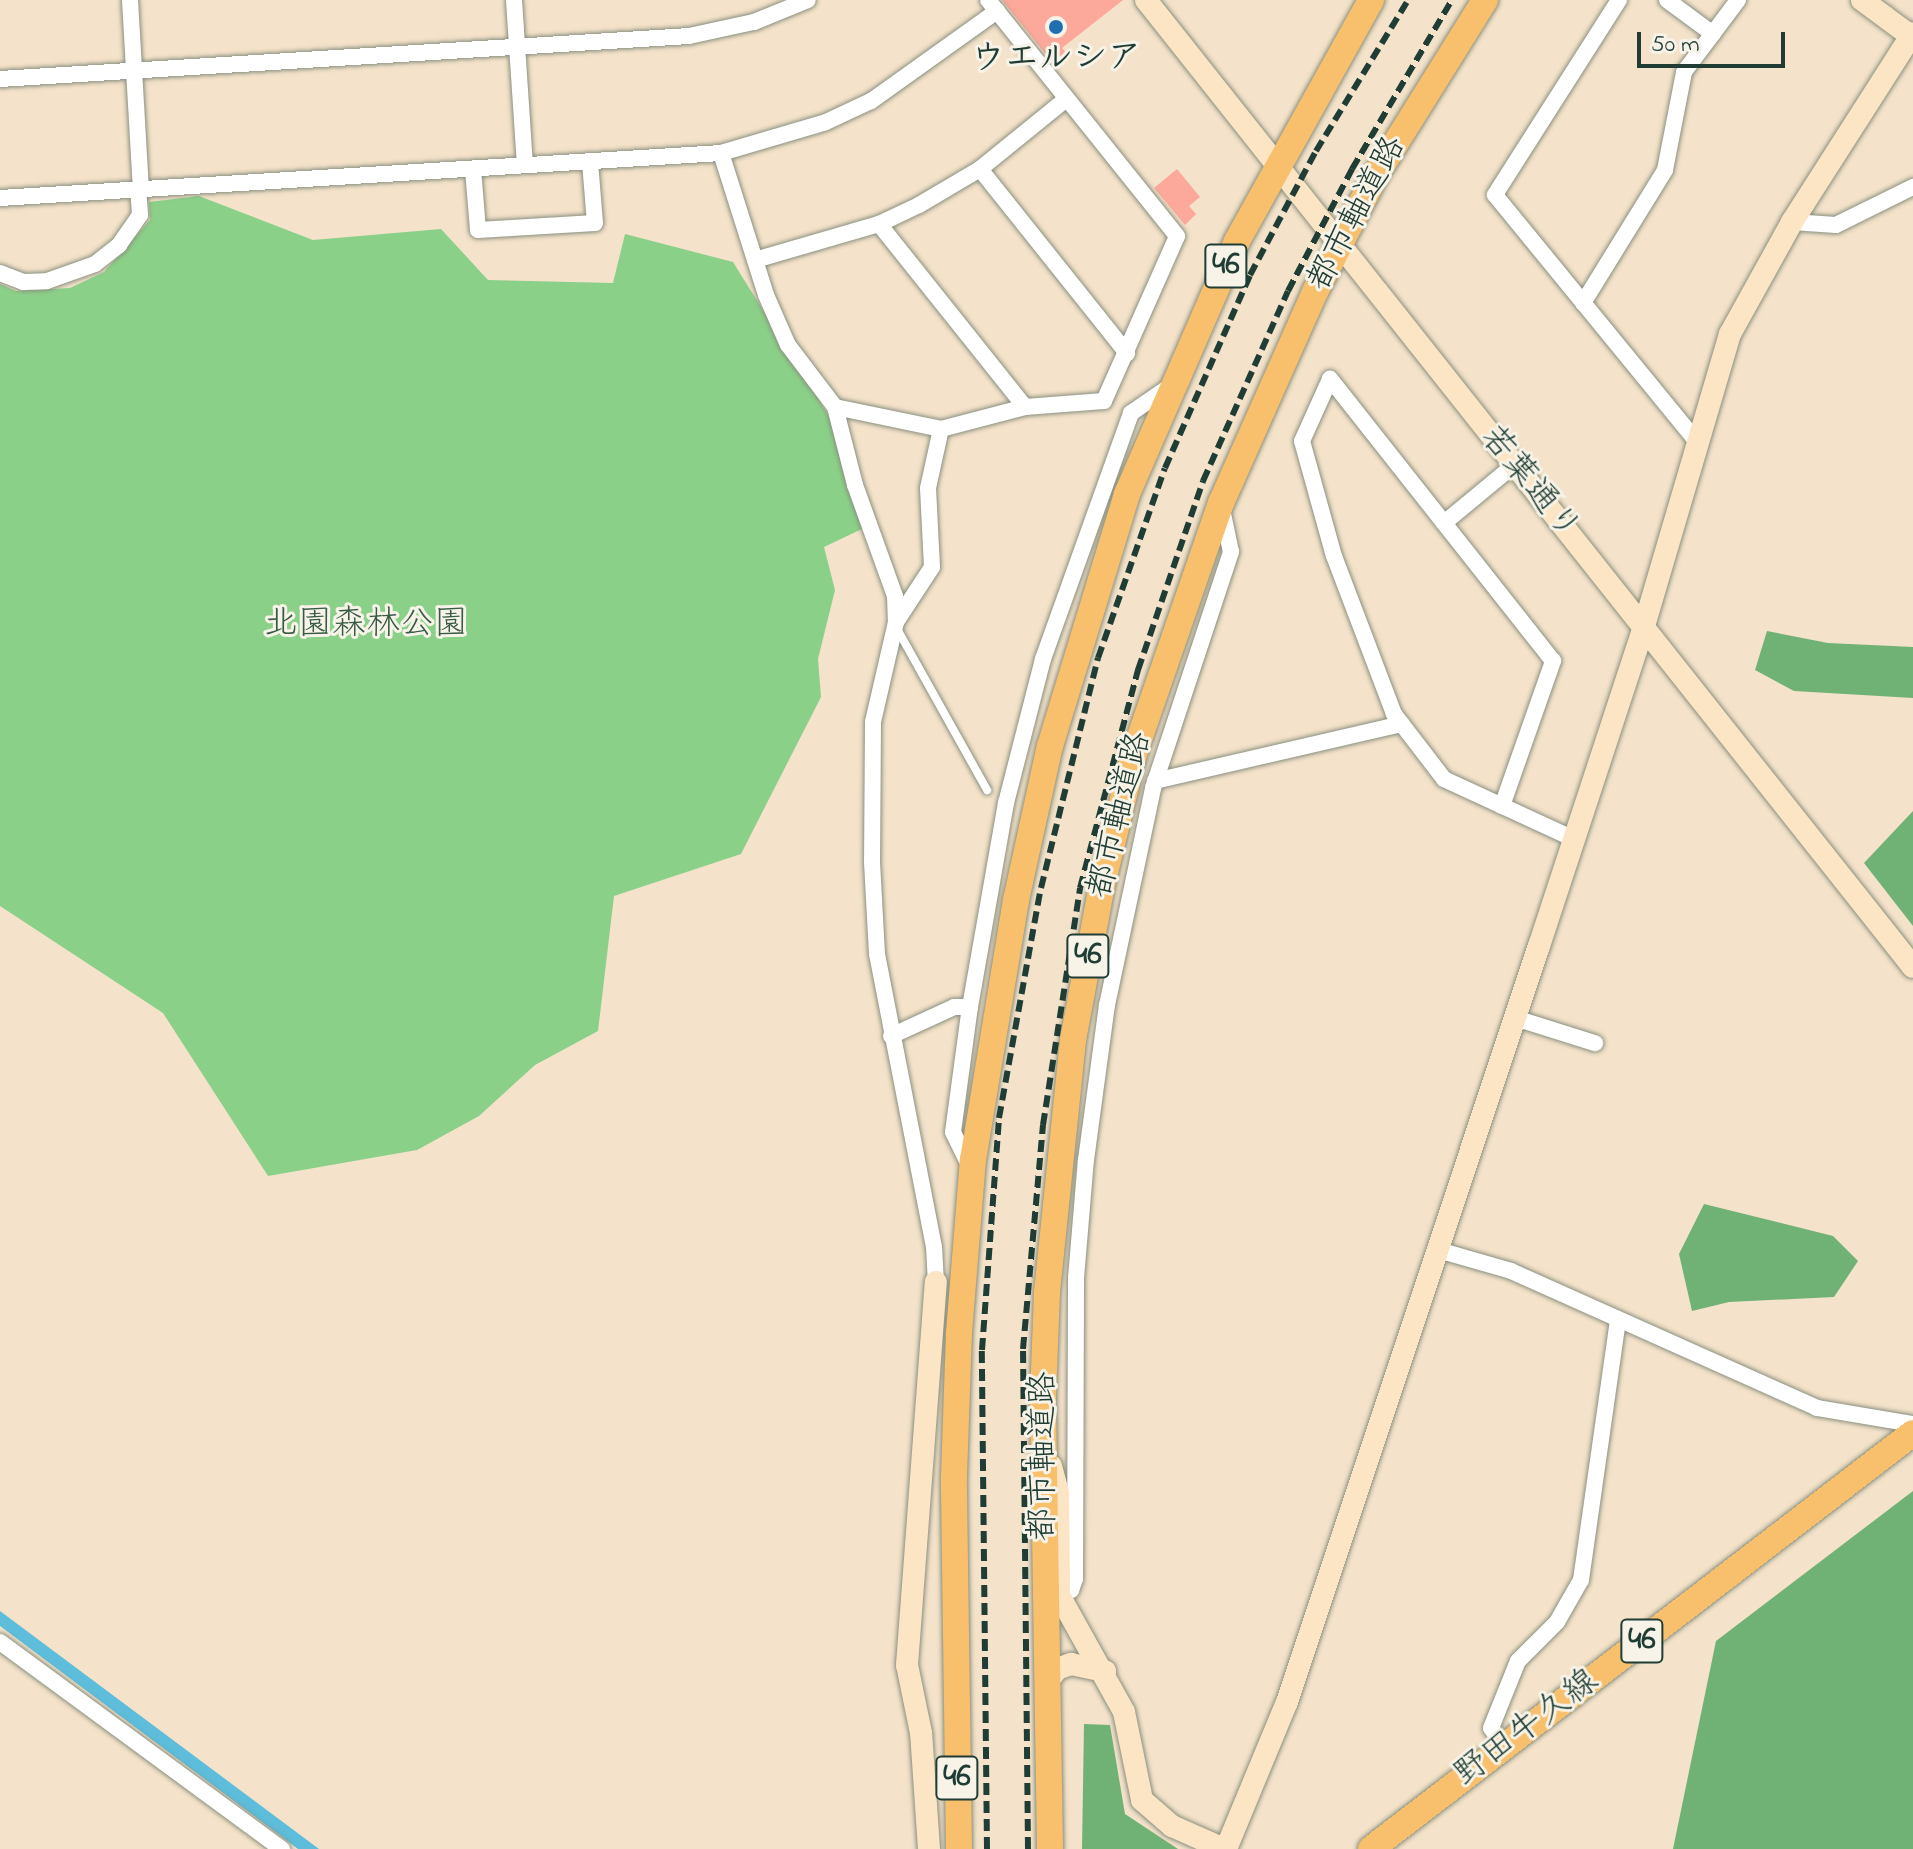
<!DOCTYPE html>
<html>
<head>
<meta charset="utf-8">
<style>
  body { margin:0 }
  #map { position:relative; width:1913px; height:1849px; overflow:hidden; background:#f4e2ca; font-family:"Indie Flower","Klee One",sans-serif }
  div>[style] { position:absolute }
  .green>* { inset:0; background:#8bd089 }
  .forest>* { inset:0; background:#70b275 }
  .water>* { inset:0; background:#5dbddb }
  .building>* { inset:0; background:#fca99c }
  .roads { filter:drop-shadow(0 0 2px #8a907f) drop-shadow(0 0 2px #8a907f) }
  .lane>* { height:8px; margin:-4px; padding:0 4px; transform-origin:4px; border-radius:4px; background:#fff }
  .street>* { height:16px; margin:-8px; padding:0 8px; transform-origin:8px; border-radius:8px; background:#fff }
  .secondary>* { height:22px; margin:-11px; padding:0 11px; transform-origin:11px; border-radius:11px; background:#fce5c4 }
  .primary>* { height:26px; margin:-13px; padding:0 13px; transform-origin:13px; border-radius:13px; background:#f8bf6c }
  .rail>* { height:6px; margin-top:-3px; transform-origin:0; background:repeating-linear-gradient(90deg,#1f3d34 0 12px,transparent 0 18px) }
  .dots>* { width:22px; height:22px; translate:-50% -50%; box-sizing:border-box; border:4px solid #f7f3e8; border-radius:50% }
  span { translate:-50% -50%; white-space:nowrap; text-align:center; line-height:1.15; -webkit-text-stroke:6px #f7f3e8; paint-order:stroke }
  .shield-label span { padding:2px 6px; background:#f7f3e8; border:2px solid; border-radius:6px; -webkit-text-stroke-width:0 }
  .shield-label { font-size:32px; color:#1f3d34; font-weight:700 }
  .poi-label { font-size:34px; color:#1f3d34; font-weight:700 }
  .street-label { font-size:34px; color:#1f3d34 }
  .park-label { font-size:34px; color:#355a45 }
  .scale { position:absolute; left:1637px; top:32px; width:148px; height:36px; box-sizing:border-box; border:4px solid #1f3d34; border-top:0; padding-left:10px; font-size:24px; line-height:28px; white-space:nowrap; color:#1f3d34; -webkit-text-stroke:6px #f7f3e8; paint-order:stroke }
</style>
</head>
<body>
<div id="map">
  <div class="green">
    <i style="clip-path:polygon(199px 196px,313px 240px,441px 229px,488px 280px,613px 283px,625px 234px,733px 262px,830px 418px,864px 528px,824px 547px,835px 590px,818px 659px,821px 697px,741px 854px,614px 896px,598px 1031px,535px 1065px,479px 1116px,417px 1150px,268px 1176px,163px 1013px,0 906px,0 284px,16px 291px,70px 288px,104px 272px,150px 220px,149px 202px)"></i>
  </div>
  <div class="forest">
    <i style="clip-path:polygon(1767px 631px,1828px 643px,1913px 647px,1913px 698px,1794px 691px,1755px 670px)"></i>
    <i style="clip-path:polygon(1913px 811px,1913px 926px,1864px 863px)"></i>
    <i style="clip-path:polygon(1704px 1204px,1833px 1236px,1858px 1261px,1834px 1297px,1729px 1302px,1692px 1311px,1679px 1254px)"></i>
    <i style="clip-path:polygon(1913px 1491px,1913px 1849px,1673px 1849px,1716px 1641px)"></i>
    <i style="clip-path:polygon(1084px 1724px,1110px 1725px,1125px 1814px,1178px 1849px,1082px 1849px)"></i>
  </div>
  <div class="water">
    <i style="clip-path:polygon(0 1611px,319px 1849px,298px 1849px,0 1626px)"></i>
  </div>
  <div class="building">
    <i style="clip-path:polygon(1002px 0,1123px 0,1062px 48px,1070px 57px,1057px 68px)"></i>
    <i style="clip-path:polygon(1177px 169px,1200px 197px,1189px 206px,1196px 214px,1185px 225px,1154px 188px)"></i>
  </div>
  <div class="roads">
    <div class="lane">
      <i style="left:896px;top:627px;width:187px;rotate:60.8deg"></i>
    </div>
    <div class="street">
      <i style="left:130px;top:0;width:189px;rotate:86.7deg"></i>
      <i style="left:514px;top:0;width:165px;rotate:86.2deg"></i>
      <i style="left:1619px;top:0;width:231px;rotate:122.5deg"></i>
      <i style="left:1495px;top:195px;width:319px;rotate:50.7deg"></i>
      <i style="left:1667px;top:0;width:57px;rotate:36.5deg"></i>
      <i style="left:0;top:79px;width:690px;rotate:-3.57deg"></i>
      <i style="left:689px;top:36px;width:66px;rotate:-12.2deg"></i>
      <i style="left:754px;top:22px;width:58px;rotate:-22.2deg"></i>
      <i style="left:721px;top:153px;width:149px;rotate:72.4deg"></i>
      <i style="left:766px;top:295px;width:55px;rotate:66.3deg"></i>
      <i style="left:788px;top:345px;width:78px;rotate:52.8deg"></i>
      <i style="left:835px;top:407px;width:108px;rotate:11.7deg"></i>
      <i style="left:941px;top:429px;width:87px;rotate:-14.7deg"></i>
      <i style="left:1025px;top:407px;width:79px;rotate:-4.3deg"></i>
      <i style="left:1104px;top:401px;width:180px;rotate:-66.1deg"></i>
      <i style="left:1177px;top:236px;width:302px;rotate:-128.7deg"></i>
      <i style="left:473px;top:169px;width:61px;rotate:85.3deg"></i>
      <i style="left:478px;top:230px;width:117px;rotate:-3.4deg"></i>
      <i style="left:595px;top:223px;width:61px;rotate:-94.7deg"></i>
      <i style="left:980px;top:169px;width:236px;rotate:51.4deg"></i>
      <i style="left:0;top:198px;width:722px;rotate:-3.57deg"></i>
      <i style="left:721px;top:153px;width:109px;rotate:-16.4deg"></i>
      <i style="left:826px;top:122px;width:50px;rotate:-25deg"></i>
      <i style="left:871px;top:101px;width:155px;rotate:-35.5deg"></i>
      <i style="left:1792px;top:222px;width:44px;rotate:3.9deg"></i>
      <i style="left:1836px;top:225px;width:86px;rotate:-26.3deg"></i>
      <i style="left:879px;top:224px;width:234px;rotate:51.4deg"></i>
      <i style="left:755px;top:260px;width:129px;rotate:-16.2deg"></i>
      <i style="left:879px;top:224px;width:44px;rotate:-25.4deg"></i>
      <i style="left:919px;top:205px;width:71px;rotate:-30.5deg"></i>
      <i style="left:980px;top:169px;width:111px;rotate:-39.1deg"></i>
      <i style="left:0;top:273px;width:25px;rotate:21deg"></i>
      <i style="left:23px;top:282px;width:24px;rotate:-2deg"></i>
      <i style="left:47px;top:281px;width:51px;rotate:-19.5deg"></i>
      <i style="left:95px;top:264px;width:31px;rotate:-38deg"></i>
      <i style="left:119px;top:245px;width:37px;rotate:-55deg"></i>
      <i style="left:140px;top:215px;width:26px;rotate:-94deg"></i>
      <i style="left:1583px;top:303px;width:156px;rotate:-58.3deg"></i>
      <i style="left:1665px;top:170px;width:100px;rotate:-79deg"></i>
      <i style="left:1684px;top:72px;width:90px;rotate:-53.1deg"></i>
      <i style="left:835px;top:407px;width:81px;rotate:75.6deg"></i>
      <i style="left:855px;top:485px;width:118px;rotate:70.2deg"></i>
      <i style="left:895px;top:596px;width:26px;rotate:88deg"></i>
      <i style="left:896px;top:622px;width:103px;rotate:103deg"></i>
      <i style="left:873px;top:722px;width:140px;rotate:90.4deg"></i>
      <i style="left:872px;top:862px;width:92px;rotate:86.9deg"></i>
      <i style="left:877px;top:954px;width:298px;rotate:79deg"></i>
      <i style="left:934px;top:1246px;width:36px;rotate:87deg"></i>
      <i style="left:1444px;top:523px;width:91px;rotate:-39.6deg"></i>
      <i style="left:896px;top:622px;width:66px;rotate:-56.8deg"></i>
      <i style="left:932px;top:567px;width:79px;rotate:-92.9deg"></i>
      <i style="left:928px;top:488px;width:60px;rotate:-77.6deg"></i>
      <i style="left:1155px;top:781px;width:253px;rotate:-13deg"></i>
      <i style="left:1502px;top:806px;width:154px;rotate:-70.6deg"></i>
      <i style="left:1553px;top:661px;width:360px;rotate:-128.3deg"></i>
      <i style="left:1330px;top:379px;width:68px;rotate:114.3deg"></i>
      <i style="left:1302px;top:441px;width:119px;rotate:74.5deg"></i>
      <i style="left:1334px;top:556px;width:169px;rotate:69.2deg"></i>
      <i style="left:1394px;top:714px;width:82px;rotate:52.4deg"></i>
      <i style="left:1444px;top:779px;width:143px;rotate:24.8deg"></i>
      <i style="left:1515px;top:1018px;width:84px;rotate:17.4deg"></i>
      <i style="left:891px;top:1036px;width:69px;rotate:-24.7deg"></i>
      <i style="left:954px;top:1007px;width:16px"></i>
      <i style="left:970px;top:1167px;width:39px;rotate:-116deg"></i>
      <i style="left:953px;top:1132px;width:126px;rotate:-82.3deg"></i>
      <i style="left:970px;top:1007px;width:207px;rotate:-80deg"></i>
      <i style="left:1006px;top:803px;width:149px;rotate:-75.6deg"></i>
      <i style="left:1043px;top:659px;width:261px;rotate:-70.3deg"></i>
      <i style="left:1131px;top:413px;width:51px;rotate:-34.6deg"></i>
      <i style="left:1438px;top:1250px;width:76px;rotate:16deg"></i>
      <i style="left:1511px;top:1271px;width:335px;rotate:24.1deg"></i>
      <i style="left:1817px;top:1408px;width:97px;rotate:9.5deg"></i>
      <i style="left:1051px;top:1598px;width:22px;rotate:-22deg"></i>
      <i style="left:1071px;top:1590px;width:12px;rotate:-70deg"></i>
      <i style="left:1075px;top:1579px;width:301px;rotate:-89.8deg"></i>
      <i style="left:1076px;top:1278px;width:118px;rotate:-85.2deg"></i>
      <i style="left:1086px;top:1160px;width:156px;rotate:-82.3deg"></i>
      <i style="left:1107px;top:1005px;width:222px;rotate:-78deg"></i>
      <i style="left:1153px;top:788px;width:249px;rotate:-71.7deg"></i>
      <i style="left:1231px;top:552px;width:49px;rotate:-101.8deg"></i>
      <i style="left:0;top:1642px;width:350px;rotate:36.3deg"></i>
      <i style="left:1504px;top:1747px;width:23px;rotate:-124deg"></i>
      <i style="left:1491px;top:1728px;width:72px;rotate:-68.1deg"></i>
      <i style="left:1518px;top:1661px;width:55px;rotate:-45deg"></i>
      <i style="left:1557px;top:1622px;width:48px;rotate:-60.3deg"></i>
      <i style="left:1581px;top:1580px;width:262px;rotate:-81.9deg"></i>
    </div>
    <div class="secondary">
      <i style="left:1146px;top:0;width:1234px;rotate:51.58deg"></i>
      <i style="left:1862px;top:0;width:61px;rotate:36.3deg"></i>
      <i style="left:1051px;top:1466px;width:28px;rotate:75deg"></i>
      <i style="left:1058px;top:1493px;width:102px;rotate:89.4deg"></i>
      <i style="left:1059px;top:1595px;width:134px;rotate:60.9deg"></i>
      <i style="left:1124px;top:1712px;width:90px;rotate:78.4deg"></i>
      <i style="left:1142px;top:1800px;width:40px;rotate:41deg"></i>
      <i style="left:1172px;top:1826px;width:57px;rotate:23.9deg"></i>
      <i style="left:1047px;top:1682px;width:16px;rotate:-52deg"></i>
      <i style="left:1057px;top:1669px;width:15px;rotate:-20deg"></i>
      <i style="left:1071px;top:1664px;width:35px;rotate:12deg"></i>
      <i style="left:929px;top:1849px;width:116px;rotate:-93.9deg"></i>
      <i style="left:921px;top:1733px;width:69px;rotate:-101.6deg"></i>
      <i style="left:907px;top:1665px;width:384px;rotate:-85.7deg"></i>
      <i style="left:1226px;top:1849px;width:159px;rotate:-67.5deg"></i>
      <i style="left:1287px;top:1702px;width:797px;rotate:-71.57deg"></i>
      <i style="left:1539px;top:946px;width:337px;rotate:-71.8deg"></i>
      <i style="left:1644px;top:626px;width:304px;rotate:-73.6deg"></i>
      <i style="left:1730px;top:334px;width:128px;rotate:-61deg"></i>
      <i style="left:1792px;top:222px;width:224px;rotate:-57.4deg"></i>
    </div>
    <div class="primary">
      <i style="left:959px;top:1849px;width:373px;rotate:-90.8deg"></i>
      <i style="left:954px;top:1476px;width:143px;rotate:-88deg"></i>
      <i style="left:959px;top:1333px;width:174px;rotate:-85.4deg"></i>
      <i style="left:973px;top:1160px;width:264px;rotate:-80.6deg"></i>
      <i style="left:1016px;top:900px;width:158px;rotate:-77.6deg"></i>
      <i style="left:1050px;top:746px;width:264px;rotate:-73deg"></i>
      <i style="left:1127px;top:494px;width:276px;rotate:-66.5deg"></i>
      <i style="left:1237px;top:241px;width:276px;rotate:-60.9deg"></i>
      <i style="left:1050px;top:1849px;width:452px;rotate:-90.9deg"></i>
      <i style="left:1043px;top:1397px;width:105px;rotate:-87.8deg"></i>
      <i style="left:1047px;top:1292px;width:253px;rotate:-84.1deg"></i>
      <i style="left:1073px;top:1040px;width:158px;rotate:-79.4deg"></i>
      <i style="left:1102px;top:885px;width:135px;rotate:-76.3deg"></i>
      <i style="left:1134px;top:754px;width:266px;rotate:-70.9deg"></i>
      <i style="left:1221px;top:503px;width:233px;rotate:-66deg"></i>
      <i style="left:1316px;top:290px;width:132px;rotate:-62.5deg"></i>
      <i style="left:1377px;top:173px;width:204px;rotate:-58deg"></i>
      <i style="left:1371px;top:1849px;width:683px;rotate:-37.51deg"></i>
    </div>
  </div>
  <div class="rail">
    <i style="left:987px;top:1849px;width:499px;rotate:-90.6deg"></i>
    <i style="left:982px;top:1350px;width:233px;rotate:-85.8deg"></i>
    <i style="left:999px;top:1118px;width:234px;rotate:-79.7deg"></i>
    <i style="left:1041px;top:888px;width:237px;rotate:-76.1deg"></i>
    <i style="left:1098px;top:658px;width:201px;rotate:-70.6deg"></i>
    <i style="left:1165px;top:468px;width:211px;rotate:-66.2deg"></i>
    <i style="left:1250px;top:275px;width:140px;rotate:-62deg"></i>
    <i style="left:1316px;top:151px;width:177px;rotate:-58.6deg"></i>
    <i style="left:1028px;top:1849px;width:500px;rotate:-90.57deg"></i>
    <i style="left:1023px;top:1349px;width:225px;rotate:-84.9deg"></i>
    <i style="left:1043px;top:1125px;width:240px;rotate:-81.1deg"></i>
    <i style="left:1080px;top:888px;width:226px;rotate:-75.1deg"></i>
    <i style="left:1138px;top:670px;width:200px;rotate:-71deg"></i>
    <i style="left:1203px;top:481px;width:208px;rotate:-65.9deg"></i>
    <i style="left:1288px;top:291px;width:138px;rotate:-62.3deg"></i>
    <i style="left:1352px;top:169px;width:196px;rotate:-59.4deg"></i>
  </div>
  <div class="dots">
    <i style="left:1056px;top:27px;background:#1f6fb2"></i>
  </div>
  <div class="shield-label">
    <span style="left:1226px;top:266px">46</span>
    <span style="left:1088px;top:956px">46</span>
    <span style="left:1642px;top:1641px">46</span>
    <span style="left:957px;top:1778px">46</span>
  </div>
  <div class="poi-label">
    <span style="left:1056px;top:60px">ウエルシア</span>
  </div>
  <div class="street-label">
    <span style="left:1358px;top:214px;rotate:-62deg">都市軸道路</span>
    <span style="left:1529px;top:484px;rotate:51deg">若葉通り</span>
    <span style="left:1121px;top:815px;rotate:-76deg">都市軸道路</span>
    <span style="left:1045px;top:1456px;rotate:-90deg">都市軸道路</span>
    <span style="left:1527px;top:1729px;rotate:-37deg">野田牛久線</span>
  </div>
  <div class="park-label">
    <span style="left:366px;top:626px">北園森林公園</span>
  </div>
  <div class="scale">50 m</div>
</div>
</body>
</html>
